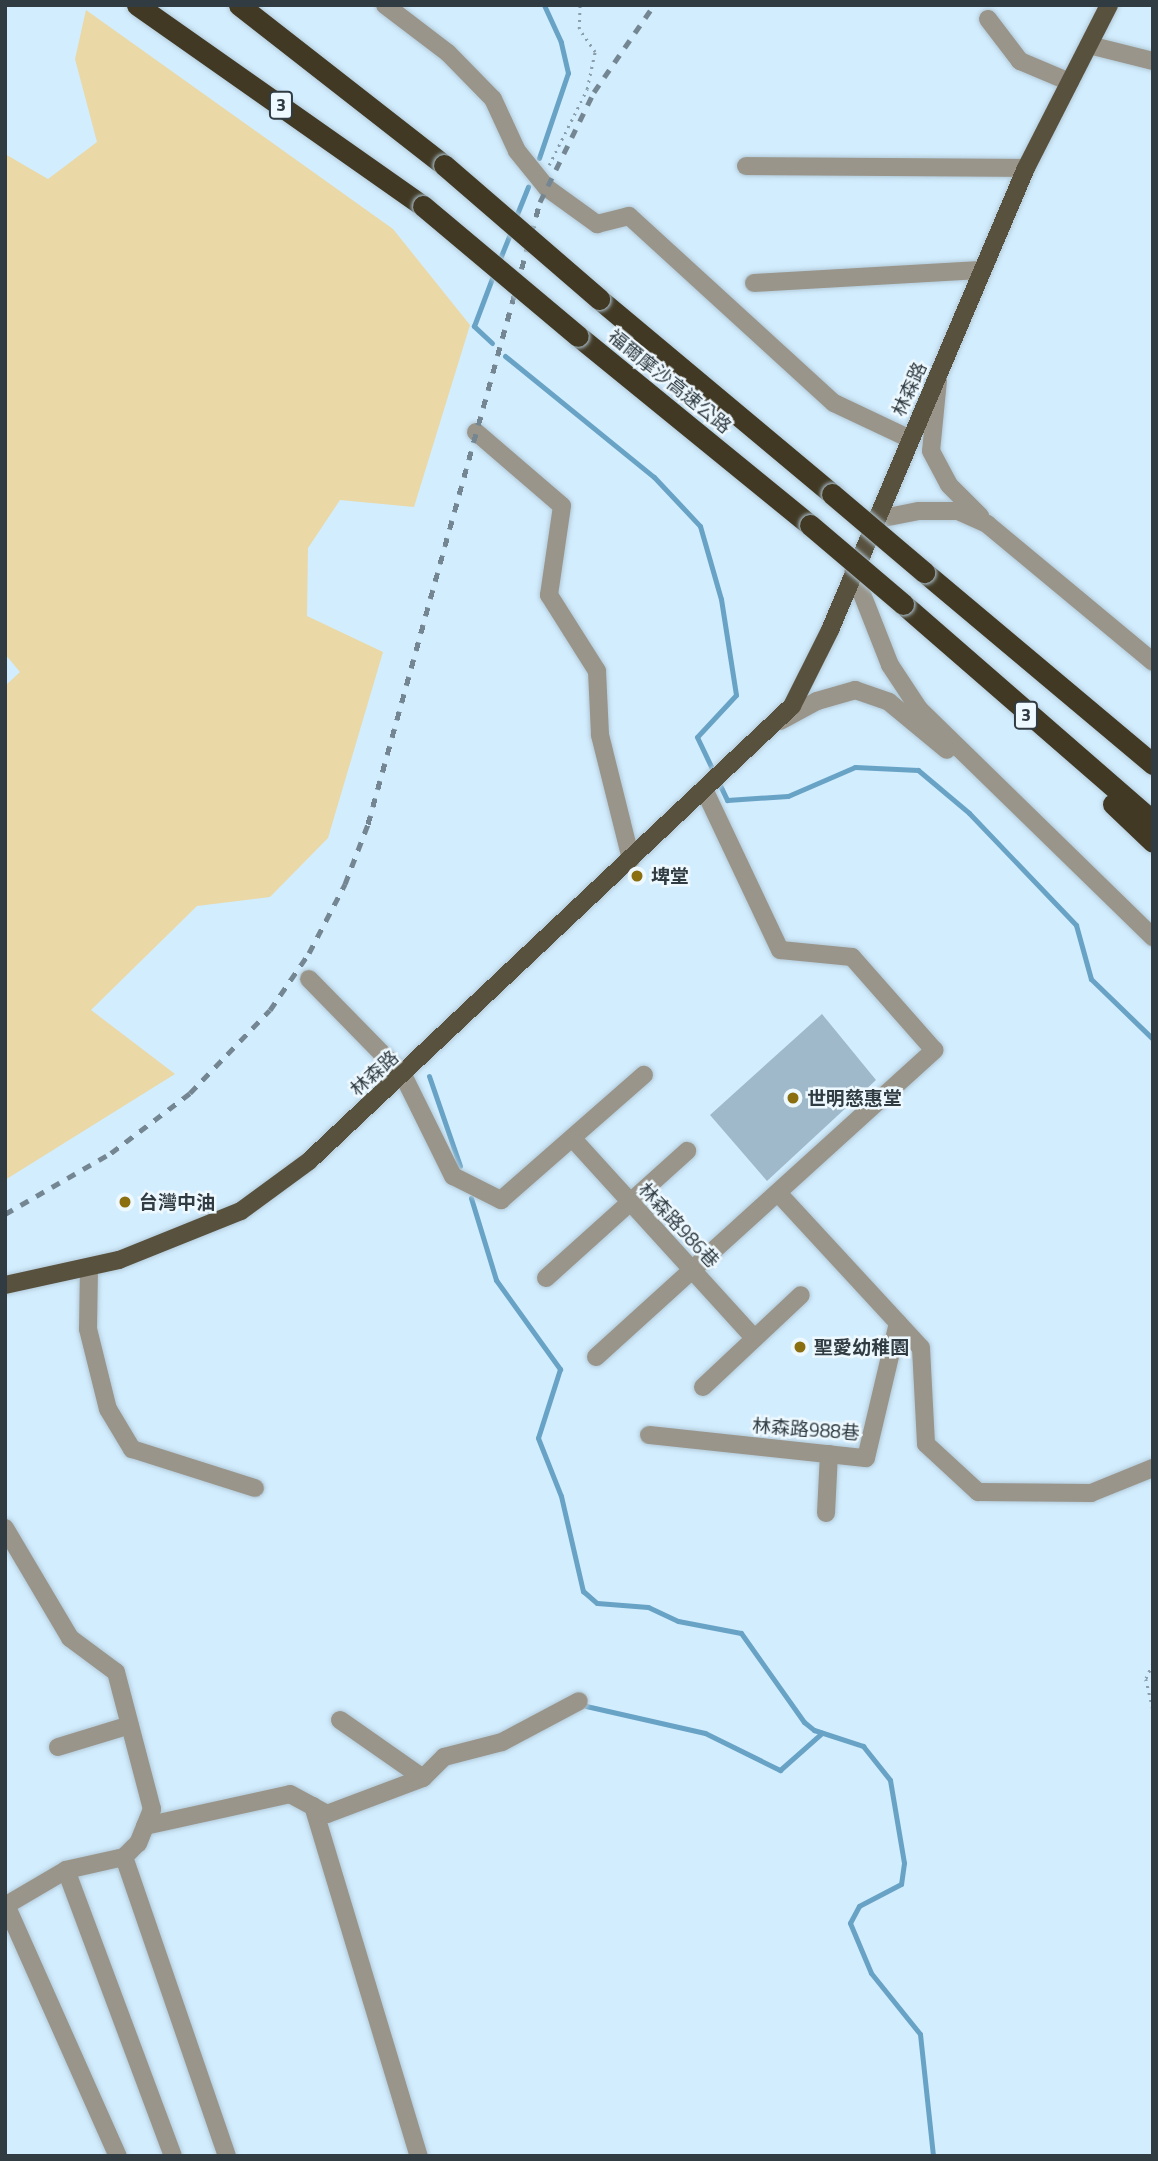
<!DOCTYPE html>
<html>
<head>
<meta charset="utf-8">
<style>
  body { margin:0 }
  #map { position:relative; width:1158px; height:2161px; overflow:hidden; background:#d2edfe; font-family:"Titillium Web","Noto Sans TC",sans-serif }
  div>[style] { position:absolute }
  .green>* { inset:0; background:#ead8a6 }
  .stream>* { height:5px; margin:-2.5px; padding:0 2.5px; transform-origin:2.5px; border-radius:2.5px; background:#68a3c6 }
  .building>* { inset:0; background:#a0b9ca }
  .path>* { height:2.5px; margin-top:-1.25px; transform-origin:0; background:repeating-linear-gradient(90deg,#8b9eab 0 2px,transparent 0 7px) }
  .roads { filter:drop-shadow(0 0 2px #b2c9d8) drop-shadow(0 0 2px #b2c9d8) }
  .minor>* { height:18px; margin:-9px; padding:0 9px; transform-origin:9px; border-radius:9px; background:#99958a }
  .major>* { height:18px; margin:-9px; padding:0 9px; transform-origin:9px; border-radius:9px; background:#58513e }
  .highway>* { height:21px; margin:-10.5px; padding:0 10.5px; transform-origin:10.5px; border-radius:10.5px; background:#413924 }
  .rail>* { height:5px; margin-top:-2.5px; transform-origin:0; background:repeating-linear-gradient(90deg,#748691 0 9px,transparent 0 18px) }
  .bridges { filter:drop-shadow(0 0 2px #b2c9d8) drop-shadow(0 0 2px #b2c9d8) }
  .highway-bridge>* { height:21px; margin:-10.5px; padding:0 10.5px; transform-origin:10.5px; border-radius:10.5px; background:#413924 }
  .dots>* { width:19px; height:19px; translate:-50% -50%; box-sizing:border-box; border:4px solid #edf8ff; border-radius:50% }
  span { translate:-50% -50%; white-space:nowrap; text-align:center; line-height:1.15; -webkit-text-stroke:5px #edf8ff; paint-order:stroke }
  .shield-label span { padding:2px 5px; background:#edf8ff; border:2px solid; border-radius:5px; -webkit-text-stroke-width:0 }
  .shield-label { font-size:18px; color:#313b42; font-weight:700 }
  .street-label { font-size:19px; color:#313b42 }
  .poi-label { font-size:19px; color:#313b42; font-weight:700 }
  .left { translate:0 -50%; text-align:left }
  .frame { position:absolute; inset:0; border:7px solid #313b42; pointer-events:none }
</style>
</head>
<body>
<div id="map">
  <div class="green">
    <i style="clip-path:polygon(86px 10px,393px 229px,470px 325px,414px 507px,340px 500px,308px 548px,307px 616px,383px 652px,328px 838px,270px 897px,197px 906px,91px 1010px,175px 1074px,5px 1180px,5px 686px,20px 672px,5px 654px,5px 154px,48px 179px,97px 142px,75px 59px)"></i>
  </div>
  <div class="stream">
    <i style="left:539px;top:158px;width:90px;rotate:-71.2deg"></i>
    <i style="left:568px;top:73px;width:32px;rotate:-103deg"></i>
    <i style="left:561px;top:42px;width:41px;rotate:-114.7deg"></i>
    <i style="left:515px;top:219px;width:35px;rotate:-68deg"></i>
    <i style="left:499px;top:261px;width:32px;rotate:-68deg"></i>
    <i style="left:492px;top:343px;width:25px;rotate:-137deg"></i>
    <i style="left:474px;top:326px;width:57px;rotate:-69.3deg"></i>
    <i style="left:505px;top:356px;width:192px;rotate:39.1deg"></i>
    <i style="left:654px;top:477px;width:67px;rotate:46.8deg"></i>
    <i style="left:700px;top:526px;width:76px;rotate:74deg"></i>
    <i style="left:721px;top:599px;width:97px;rotate:81.1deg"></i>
    <i style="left:736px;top:695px;width:57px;rotate:132.9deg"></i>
    <i style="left:697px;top:737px;width:70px;rotate:64.5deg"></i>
    <i style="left:727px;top:800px;width:61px;rotate:-3.8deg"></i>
    <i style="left:788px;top:796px;width:73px;rotate:-23.4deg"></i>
    <i style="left:855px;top:767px;width:63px;rotate:2.7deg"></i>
    <i style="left:918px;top:770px;width:67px;rotate:40.1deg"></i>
    <i style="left:969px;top:813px;width:155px;rotate:46.3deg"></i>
    <i style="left:1076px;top:925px;width:56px;rotate:74.5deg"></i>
    <i style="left:1091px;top:979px;width:86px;rotate:44.1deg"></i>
    <i style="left:429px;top:1076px;width:95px;rotate:71deg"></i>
    <i style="left:471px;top:1198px;width:86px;rotate:73deg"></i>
    <i style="left:496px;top:1280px;width:110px;rotate:54.3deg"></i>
    <i style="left:560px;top:1369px;width:72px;rotate:107.7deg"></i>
    <i style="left:538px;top:1438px;width:62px;rotate:68.4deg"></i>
    <i style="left:561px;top:1496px;width:98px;rotate:77deg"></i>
    <i style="left:583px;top:1591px;width:18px;rotate:41deg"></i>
    <i style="left:597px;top:1603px;width:51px;rotate:4.5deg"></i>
    <i style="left:648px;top:1607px;width:33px;rotate:25deg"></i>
    <i style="left:678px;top:1621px;width:64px;rotate:10.8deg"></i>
    <i style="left:741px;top:1633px;width:109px;rotate:54.7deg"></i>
    <i style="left:804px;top:1722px;width:13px;rotate:39deg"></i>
    <i style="left:814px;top:1730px;width:52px;rotate:18.1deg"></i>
    <i style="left:863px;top:1746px;width:43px;rotate:51.5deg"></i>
    <i style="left:890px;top:1780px;width:84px;rotate:80.4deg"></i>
    <i style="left:904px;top:1863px;width:21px;rotate:98deg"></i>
    <i style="left:901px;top:1884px;width:47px;rotate:152.4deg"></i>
    <i style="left:859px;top:1906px;width:19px;rotate:118deg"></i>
    <i style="left:850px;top:1923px;width:54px;rotate:67.2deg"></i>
    <i style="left:871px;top:1973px;width:78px;rotate:51.2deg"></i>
    <i style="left:920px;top:2034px;width:123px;rotate:83.9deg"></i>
    <i style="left:586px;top:1706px;width:122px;rotate:12.8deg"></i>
    <i style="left:705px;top:1733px;width:84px;rotate:26.3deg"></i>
    <i style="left:780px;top:1770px;width:56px;rotate:-41.4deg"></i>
  </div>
  <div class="building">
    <i style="clip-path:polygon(822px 1014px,876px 1080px,767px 1181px,710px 1115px)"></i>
  </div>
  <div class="path">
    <i style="left:549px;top:165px;width:85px;rotate:-63.4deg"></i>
    <i style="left:587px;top:89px;width:38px;rotate:-78deg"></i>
    <i style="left:595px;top:52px;width:28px;rotate:-125deg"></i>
    <i style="left:579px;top:29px;width:24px;rotate:-88deg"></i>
    <i style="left:1153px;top:1664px;width:17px;rotate:115deg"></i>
    <i style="left:1146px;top:1679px;width:32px;rotate:77deg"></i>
  </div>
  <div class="roads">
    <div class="minor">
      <i style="left:385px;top:5px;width:79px;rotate:37.3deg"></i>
      <i style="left:448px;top:53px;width:64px;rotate:45.6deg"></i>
      <i style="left:493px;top:99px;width:57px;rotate:65.2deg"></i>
      <i style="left:517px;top:151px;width:48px;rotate:51deg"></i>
      <i style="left:547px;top:188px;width:62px;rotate:35.8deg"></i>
      <i style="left:597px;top:224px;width:33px;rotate:-14deg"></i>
      <i style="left:629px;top:216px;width:277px;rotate:42.4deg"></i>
      <i style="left:834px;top:403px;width:84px;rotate:25.3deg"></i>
      <i style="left:988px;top:19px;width:53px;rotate:52.7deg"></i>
      <i style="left:1020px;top:61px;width:54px;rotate:22.8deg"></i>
      <i style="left:1089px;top:45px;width:66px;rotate:14deg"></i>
      <i style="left:746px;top:166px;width:280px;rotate:0.4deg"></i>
      <i style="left:754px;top:283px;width:226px;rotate:-3.3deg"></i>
      <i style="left:938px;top:380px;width:71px;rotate:95.6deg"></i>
      <i style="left:931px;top:451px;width:38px;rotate:62deg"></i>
      <i style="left:949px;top:485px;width:44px;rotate:45deg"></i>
      <i style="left:476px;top:432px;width:113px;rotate:40.7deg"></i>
      <i style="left:562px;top:506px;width:90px;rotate:98.3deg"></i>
      <i style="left:549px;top:595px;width:90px;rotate:57.7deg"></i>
      <i style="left:597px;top:671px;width:64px;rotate:87.3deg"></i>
      <i style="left:600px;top:735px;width:128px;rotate:76deg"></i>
      <i style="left:873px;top:520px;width:47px;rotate:-11.1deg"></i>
      <i style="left:919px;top:511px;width:39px"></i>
      <i style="left:958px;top:511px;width:32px;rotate:24deg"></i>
      <i style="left:987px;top:524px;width:216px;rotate:39.7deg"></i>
      <i style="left:853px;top:571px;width:101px;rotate:68.5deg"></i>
      <i style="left:890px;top:665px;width:53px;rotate:56.6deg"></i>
      <i style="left:919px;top:709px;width:327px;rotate:44.3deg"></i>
      <i style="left:780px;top:721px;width:42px;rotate:-28.4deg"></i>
      <i style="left:817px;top:701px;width:40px;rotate:-16deg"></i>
      <i style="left:855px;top:690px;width:36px;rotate:19deg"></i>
      <i style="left:889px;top:702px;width:75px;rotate:39.6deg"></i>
      <i style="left:309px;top:979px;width:134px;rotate:45.6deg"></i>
      <i style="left:403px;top:1075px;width:113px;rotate:63.7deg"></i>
      <i style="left:453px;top:1176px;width:54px;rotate:26.6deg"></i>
      <i style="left:501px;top:1200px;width:190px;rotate:-41.2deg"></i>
      <i style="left:574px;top:1140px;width:268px;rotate:47.7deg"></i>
      <i style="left:779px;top:1194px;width:209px;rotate:47.3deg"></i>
      <i style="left:921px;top:1348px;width:96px;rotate:87deg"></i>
      <i style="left:926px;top:1444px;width:71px;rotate:42.7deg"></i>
      <i style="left:978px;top:1492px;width:113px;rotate:0.5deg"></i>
      <i style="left:1091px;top:1493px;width:67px;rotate:-22deg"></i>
      <i style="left:89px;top:1267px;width:62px;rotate:90.9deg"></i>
      <i style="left:88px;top:1329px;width:82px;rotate:76deg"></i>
      <i style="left:108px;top:1409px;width:47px;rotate:59deg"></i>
      <i style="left:132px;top:1449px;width:129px;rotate:17.6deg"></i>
      <i style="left:546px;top:1278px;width:190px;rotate:-42deg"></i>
      <i style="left:596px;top:1357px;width:457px;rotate:-42.2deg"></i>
      <i style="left:934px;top:1050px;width:124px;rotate:-131.4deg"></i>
      <i style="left:852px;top:957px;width:72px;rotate:-174.4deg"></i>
      <i style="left:780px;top:950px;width:178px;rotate:-115.3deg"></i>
      <i style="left:703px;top:1387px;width:134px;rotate:-43.2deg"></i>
      <i style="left:649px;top:1435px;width:218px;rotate:6.1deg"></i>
      <i style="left:866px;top:1458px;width:139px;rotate:-76.7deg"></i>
      <i style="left:826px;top:1513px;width:59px;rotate:-87.1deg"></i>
      <i style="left:5px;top:1528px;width:128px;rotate:59.4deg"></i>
      <i style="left:70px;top:1638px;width:57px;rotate:36.5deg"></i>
      <i style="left:116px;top:1672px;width:142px;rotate:75.3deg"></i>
      <i style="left:152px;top:1809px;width:37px;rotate:112deg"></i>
      <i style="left:138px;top:1843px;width:20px;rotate:135deg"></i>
      <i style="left:124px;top:1857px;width:59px;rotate:167.4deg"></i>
      <i style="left:66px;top:1870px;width:71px;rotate:149.5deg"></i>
      <i style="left:340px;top:1720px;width:101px;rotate:34.9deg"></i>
      <i style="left:58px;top:1747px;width:75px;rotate:-17deg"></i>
      <i style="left:313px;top:1806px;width:366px;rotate:73.2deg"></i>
      <i style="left:145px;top:1826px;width:148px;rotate:-12.4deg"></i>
      <i style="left:290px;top:1794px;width:42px;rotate:28.4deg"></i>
      <i style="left:327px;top:1814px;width:103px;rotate:-20.6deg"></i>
      <i style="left:423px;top:1778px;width:30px;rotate:-45deg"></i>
      <i style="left:444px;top:1757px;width:60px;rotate:-14.5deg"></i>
      <i style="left:502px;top:1742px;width:87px;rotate:-28deg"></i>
      <i style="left:124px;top:1857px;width:316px;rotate:71deg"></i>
      <i style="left:66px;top:1870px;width:305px;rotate:69.5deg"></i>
      <i style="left:6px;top:1905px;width:275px;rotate:66deg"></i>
    </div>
    <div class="major">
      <i style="left:5px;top:1285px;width:117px;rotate:-12.4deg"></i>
      <i style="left:119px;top:1260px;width:131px;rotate:-21.9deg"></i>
      <i style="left:241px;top:1211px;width:84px;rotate:-36.3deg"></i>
      <i style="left:309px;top:1161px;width:664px;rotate:-43.29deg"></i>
      <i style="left:792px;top:706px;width:85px;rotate:-63.4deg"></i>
      <i style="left:830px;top:630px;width:502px;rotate:-67.01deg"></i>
      <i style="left:1026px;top:168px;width:183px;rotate:-63deg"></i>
    </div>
    <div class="highway">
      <i style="left:137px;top:5px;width:350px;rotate:35.1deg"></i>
      <i style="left:239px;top:5px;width:260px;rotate:38deg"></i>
      <i style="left:599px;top:299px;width:304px;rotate:39.9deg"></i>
      <i style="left:578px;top:336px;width:299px;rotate:39.2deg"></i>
      <i style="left:924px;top:572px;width:299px;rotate:40deg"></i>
      <i style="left:903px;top:604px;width:331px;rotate:41deg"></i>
      <i style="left:1113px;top:804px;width:55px;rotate:43.5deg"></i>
    </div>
  </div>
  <div class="rail">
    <i style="left:5px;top:1214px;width:122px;rotate:-29.9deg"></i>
    <i style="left:111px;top:1153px;width:99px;rotate:-37.2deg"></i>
    <i style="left:190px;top:1093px;width:115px;rotate:-46.1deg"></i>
    <i style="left:270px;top:1010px;width:69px;rotate:-55.6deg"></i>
    <i style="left:309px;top:953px;width:78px;rotate:-62.4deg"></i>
    <i style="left:345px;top:884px;width:64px;rotate:-69deg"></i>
    <i style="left:368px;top:824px;width:645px;rotate:-74.54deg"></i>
    <i style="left:540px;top:202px;width:123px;rotate:-63.9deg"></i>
    <i style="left:594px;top:92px;width:106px;rotate:-55.4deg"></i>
  </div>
  <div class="bridges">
    <div class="highway-bridge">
      <i style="left:444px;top:165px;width:205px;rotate:40.8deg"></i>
      <i style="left:423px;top:206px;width:202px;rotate:40deg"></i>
      <i style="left:832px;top:494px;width:121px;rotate:40.3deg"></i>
      <i style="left:810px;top:525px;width:122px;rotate:40.3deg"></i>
    </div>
  </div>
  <div class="dots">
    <i style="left:637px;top:876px;background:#8a6e0f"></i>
    <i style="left:793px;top:1098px;background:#8a6e0f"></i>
    <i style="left:125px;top:1202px;background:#8a6e0f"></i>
    <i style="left:800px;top:1347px;background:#8a6e0f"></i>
  </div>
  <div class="shield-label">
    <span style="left:281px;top:105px">3</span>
    <span style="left:1026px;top:715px">3</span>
  </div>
  <div class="street-label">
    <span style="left:670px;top:381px;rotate:39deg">福爾摩沙高速公路</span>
    <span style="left:909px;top:389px;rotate:-66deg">林森路</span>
    <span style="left:374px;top:1073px;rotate:-42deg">林森路</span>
    <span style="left:679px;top:1225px;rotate:47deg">林森路986巷</span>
    <span style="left:806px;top:1429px;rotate:4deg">林森路988巷</span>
  </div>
  <div class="poi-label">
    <span class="left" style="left:651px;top:876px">埤堂</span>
    <span class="left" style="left:807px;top:1098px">世明慈惠堂</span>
    <span class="left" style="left:139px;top:1202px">台灣中油</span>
    <span class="left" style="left:814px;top:1347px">聖愛幼稚園</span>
  </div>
  <div class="frame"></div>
</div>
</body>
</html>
